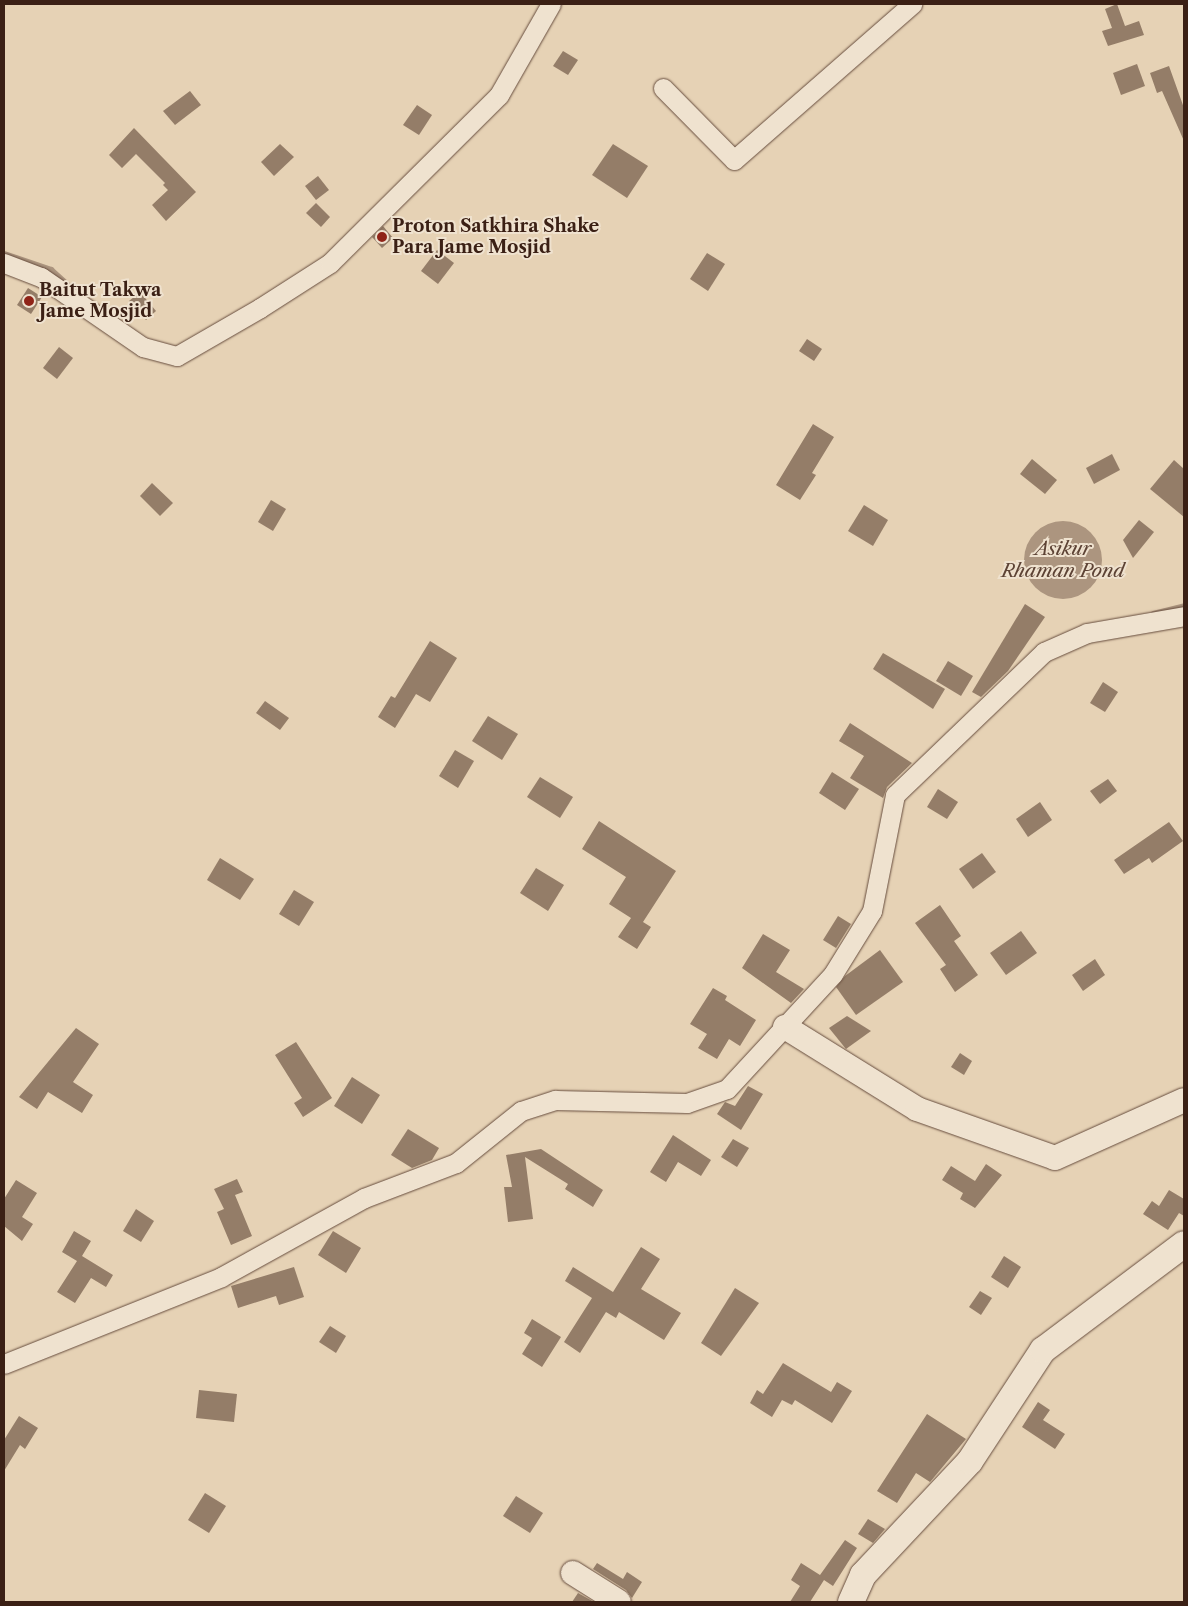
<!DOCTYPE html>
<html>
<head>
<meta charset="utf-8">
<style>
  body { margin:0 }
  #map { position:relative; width:1188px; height:1606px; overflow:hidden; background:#e6d2b5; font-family:"Libre Caslon Text",serif }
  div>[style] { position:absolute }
  .water>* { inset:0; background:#ac957f }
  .round { border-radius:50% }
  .stream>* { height:5px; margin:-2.5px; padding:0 2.5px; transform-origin:2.5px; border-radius:2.5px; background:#ac957f }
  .building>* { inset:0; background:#947d68 }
  .roads { filter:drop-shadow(0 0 1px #664c3d) drop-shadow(0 0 1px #664c3d) }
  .minor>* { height:19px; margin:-9.5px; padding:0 9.5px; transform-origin:9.5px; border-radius:9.5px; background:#efe2cf }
  .tertiary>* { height:24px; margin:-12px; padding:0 12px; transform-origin:12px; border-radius:12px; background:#efe2cf }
  .secondary>* { height:26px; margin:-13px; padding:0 13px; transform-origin:13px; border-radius:13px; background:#efe2cf }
  .dots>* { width:14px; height:14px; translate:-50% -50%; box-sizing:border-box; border:2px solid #efe2cf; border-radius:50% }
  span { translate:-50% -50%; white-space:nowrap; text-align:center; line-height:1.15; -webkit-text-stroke:4px #efe2cf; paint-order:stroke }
  .poi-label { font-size:18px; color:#3b2015; font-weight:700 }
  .left { translate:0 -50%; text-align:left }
  .water-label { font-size:19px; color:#5d4335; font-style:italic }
  .frame { position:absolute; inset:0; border:5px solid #3b2015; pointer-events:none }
</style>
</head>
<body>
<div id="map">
  <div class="water">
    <i class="round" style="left:1024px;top:521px;width:78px;height:78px"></i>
  </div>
  <div class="stream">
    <i style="left:4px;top:253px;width:50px;rotate:18.8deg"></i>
    <i style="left:51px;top:269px;width:28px;rotate:42deg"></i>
    <i style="left:1153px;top:613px;width:32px;rotate:-14deg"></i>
  </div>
  <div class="building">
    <i style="clip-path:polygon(1117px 4px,1125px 26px,1139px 21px,1144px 35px,1108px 46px,1102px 31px,1112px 28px,1105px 9px)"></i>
    <i style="clip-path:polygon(563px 51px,578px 60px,568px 75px,553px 66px)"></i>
    <i style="clip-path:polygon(1137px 64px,1145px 86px,1121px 95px,1113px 73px)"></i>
    <i style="clip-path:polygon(1169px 66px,1184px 108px,1184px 141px,1162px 91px,1157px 93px,1150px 73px)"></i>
    <i style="clip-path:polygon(190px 91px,201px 105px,175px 125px,163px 111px)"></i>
    <i style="clip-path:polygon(417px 105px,432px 115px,419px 135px,403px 125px)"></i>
    <i style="clip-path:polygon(134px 128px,196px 192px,166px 221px,152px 205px,168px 190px,163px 185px,165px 183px,136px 154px,122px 168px,109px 155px)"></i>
    <i style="clip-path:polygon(280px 144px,294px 157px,274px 176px,261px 162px)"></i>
    <i style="clip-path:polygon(613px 144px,648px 166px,627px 198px,592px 175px)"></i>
    <i style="clip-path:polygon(318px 176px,329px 190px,316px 200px,305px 186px)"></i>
    <i style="clip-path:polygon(316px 203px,330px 217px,321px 227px,306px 213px)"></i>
    <i style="clip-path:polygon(383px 226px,393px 238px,382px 248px,372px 237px)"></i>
    <i style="clip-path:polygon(437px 250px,454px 263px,438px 284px,421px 271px)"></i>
    <i style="clip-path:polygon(707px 253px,725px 264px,708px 291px,690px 279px)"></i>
    <i style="clip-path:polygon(28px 288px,42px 297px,31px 314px,17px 305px)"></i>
    <i style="clip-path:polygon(140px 292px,156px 311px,146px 320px,129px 301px)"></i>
    <i style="clip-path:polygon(807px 339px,822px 349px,814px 361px,799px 351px)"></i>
    <i style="clip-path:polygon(59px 347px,73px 358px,57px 379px,43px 368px)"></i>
    <i style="clip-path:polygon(813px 424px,834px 437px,812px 473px,816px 475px,800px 500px,776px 485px)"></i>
    <i style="clip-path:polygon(1112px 454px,1120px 470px,1094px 484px,1086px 468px)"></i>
    <i style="clip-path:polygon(1032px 459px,1057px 480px,1045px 494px,1020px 474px)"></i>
    <i style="clip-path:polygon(1174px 460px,1184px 469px,1184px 517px,1150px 489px)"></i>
    <i style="clip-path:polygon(152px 483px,173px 503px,160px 516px,140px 496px)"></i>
    <i style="clip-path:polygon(271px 500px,286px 509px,273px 531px,258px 522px)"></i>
    <i style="clip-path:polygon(864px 505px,888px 520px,873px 546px,848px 531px)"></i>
    <i style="clip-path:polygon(1139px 520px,1154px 532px,1133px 558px,1123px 540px)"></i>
    <i style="clip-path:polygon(1025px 604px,1045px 617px,1008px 671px,981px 697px,972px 692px)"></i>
    <i style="clip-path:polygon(430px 641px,457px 658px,430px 702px,416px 694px,395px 728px,378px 717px,391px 696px,395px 698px)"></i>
    <i style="clip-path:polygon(883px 653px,945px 689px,933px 709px,873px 669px)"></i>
    <i style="clip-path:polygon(948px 661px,973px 676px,961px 696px,936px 681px)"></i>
    <i style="clip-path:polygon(1103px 682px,1118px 692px,1105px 712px,1090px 703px)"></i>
    <i style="clip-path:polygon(265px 701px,289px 718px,280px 730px,256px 713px)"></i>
    <i style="clip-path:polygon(488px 716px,518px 734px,502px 760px,472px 741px)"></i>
    <i style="clip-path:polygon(850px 723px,912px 763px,887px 787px,883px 798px,850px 778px,864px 756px,839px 741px)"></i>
    <i style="clip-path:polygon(455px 750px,474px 761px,458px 788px,439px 776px)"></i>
    <i style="clip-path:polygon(832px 772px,859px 789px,845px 810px,819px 793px)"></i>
    <i style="clip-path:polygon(540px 777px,573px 797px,560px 818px,527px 797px)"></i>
    <i style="clip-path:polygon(1108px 779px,1117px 791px,1100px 804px,1090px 791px)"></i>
    <i style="clip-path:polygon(938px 789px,958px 802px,947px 819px,927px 807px)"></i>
    <i style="clip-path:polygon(1040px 802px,1052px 820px,1028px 837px,1016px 819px)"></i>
    <i style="clip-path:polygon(599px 821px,676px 871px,643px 922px,651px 927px,637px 949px,618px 937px,631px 918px,609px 904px,626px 877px,582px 849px)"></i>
    <i style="clip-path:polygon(1169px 822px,1183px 841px,1152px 863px,1149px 858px,1124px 874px,1114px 860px)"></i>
    <i style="clip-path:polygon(982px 853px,996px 872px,973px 889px,959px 869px)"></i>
    <i style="clip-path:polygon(220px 858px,254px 879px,240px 900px,207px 880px)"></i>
    <i style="clip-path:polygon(536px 868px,564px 885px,548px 911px,520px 893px)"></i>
    <i style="clip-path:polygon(294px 890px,314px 902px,299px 926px,279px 914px)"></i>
    <i style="clip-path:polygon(940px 905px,961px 936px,954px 941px,978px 975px,955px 992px,940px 969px,946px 965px,915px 923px)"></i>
    <i style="clip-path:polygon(838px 916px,851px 924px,836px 948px,823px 940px)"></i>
    <i style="clip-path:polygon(1021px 931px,1037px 953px,1006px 975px,990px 953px)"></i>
    <i style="clip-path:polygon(763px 934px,790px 950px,776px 972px,804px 989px,791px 1003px,742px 968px)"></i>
    <i style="clip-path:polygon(880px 950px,903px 982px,856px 1015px,836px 987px,845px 976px)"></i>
    <i style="clip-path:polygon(1095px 959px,1105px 975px,1083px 991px,1072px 975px)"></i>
    <i style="clip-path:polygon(713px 988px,727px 996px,725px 1000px,756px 1020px,740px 1046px,729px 1039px,717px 1059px,698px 1048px,707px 1034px,690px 1024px)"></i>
    <i style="clip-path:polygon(847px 1016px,871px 1031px,846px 1049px,829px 1028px)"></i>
    <i style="clip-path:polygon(76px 1028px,99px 1044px,73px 1082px,93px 1095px,82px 1113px,48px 1092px,37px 1109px,19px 1097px)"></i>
    <i style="clip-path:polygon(296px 1042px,332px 1098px,303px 1117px,294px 1103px,302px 1098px,275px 1055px)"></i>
    <i style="clip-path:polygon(960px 1053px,972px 1061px,964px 1075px,951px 1067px)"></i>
    <i style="clip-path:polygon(352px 1077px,380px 1095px,362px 1124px,334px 1106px)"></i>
    <i style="clip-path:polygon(748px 1086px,763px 1094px,741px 1130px,717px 1114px,725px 1102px,735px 1106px)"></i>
    <i style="clip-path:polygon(408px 1129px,439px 1148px,432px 1160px,412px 1168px,391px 1155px)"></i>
    <i style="clip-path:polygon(673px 1135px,711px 1160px,701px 1176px,678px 1162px,666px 1182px,650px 1172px)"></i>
    <i style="clip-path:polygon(733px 1139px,749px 1148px,737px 1167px,721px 1157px)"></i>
    <i style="clip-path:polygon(541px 1149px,603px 1190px,593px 1207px,565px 1189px,568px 1184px,525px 1157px,533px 1219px,508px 1222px,504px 1187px,512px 1187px,506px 1155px)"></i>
    <i style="clip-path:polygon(986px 1164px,1002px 1175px,975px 1208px,960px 1199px,963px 1193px,942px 1180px,951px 1166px,975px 1181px)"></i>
    <i style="clip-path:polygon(237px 1179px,243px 1192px,235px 1195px,252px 1236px,231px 1245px,217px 1212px,224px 1209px,214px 1189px)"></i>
    <i style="clip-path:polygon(16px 1180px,37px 1193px,22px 1217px,33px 1224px,22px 1241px,4px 1226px,4px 1199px)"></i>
    <i style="clip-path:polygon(1169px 1190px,1184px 1199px,1184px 1216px,1179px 1213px,1168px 1230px,1143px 1214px,1152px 1201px,1159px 1206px)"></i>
    <i style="clip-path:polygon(136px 1209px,154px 1221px,141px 1242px,123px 1231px)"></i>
    <i style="clip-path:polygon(74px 1231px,91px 1241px,82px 1256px,113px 1275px,106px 1287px,91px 1278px,75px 1303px,57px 1292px,77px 1261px,62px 1252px)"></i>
    <i style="clip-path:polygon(333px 1231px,361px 1248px,346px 1273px,318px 1255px)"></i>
    <i style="clip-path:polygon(641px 1247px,660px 1259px,641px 1289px,681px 1313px,664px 1340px,619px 1312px,616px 1318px,606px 1312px,580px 1353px,564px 1342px,592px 1298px,565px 1281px,573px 1267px,613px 1292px)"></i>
    <i style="clip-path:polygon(1004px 1256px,1021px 1267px,1008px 1288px,991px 1277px)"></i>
    <i style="clip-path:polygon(294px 1267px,304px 1297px,279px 1305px,276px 1296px,238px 1308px,231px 1286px)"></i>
    <i style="clip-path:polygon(735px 1288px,759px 1303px,721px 1356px,701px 1343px)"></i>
    <i style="clip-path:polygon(980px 1291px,992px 1298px,981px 1315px,969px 1307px)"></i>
    <i style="clip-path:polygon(532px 1319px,561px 1337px,542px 1367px,522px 1354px,532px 1338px,524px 1333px)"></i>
    <i style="clip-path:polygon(330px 1326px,346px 1336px,336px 1353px,319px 1342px)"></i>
    <i style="clip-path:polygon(783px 1363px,831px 1392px,837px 1382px,852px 1391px,832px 1423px,795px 1400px,792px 1405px,782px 1400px,772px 1417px,750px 1403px,757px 1390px,763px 1394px)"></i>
    <i style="clip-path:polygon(199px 1390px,237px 1394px,234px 1422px,196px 1418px)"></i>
    <i style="clip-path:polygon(1038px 1402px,1050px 1410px,1043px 1420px,1065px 1434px,1055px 1449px,1022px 1427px)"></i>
    <i style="clip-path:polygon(927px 1414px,966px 1439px,930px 1482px,916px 1473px,897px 1503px,877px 1491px)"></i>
    <i style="clip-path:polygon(19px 1416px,38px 1428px,25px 1449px,20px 1445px,4px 1471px,4px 1440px)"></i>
    <i style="clip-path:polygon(205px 1493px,226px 1506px,209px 1533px,188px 1520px)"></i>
    <i style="clip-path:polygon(516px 1496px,543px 1513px,530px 1533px,503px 1516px)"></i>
    <i style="clip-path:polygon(868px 1519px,885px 1529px,873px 1543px,858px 1534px)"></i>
    <i style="clip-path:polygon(845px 1540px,857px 1548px,833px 1586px,824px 1580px,810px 1602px,790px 1602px,800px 1586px,791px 1580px,801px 1563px,820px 1575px)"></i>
    <i style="clip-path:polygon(597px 1563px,623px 1579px,627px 1572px,642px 1582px,632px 1598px,626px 1590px,593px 1569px)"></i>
    <i style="clip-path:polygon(578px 1593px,594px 1602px,572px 1602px)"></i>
  </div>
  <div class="roads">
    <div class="minor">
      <i style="left:663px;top:88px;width:101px;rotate:45.4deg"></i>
      <i style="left:734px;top:160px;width:237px;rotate:-41.2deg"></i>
      <i style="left:4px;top:263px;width:40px;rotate:21deg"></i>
      <i style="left:41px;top:277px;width:124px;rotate:34.5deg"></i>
      <i style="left:143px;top:347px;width:35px;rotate:15deg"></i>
      <i style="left:177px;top:356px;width:96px;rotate:-30deg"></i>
      <i style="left:260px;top:308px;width:83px;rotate:-32.7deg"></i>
      <i style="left:330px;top:263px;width:238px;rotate:-44.8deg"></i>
      <i style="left:499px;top:95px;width:105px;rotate:-60.3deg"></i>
      <i style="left:4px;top:1364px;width:234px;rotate:-21.8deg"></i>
      <i style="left:221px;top:1277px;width:163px;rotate:-28.9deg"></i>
      <i style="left:364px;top:1198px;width:98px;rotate:-20.8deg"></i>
      <i style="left:456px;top:1163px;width:83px;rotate:-38.7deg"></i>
      <i style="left:521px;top:1111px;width:36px;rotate:-18deg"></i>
      <i style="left:555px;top:1100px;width:132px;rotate:1.3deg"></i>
      <i style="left:687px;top:1103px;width:42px;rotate:-19.3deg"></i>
      <i style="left:727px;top:1089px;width:156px;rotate:-47.3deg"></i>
      <i style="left:833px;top:974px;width:74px;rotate:-58.2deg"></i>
      <i style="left:872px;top:911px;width:118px;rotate:-78.8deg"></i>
      <i style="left:895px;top:795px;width:207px;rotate:-43.8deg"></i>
      <i style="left:1044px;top:652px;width:47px;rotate:-23.8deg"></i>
      <i style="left:1087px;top:633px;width:98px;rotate:-9.9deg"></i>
    </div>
    <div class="tertiary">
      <i style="left:785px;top:1027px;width:155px;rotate:31.8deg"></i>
      <i style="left:917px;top:1109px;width:146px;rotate:19.5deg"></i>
      <i style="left:1055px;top:1158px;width:141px;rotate:-24.2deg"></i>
      <i style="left:573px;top:1573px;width:54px;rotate:32.2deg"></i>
    </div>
    <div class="secondary">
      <i style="left:851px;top:1602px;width:30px;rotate:-66deg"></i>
      <i style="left:863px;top:1575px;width:156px;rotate:-46.8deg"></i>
      <i style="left:970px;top:1461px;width:133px;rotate:-56.7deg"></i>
      <i style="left:1043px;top:1350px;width:176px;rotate:-36.9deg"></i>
    </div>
  </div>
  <div class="dots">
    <i style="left:382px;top:237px;background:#8f2418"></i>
    <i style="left:29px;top:301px;background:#8f2418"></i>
  </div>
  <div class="poi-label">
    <span class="left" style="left:392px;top:237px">Proton Satkhira Shake<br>Para Jame Mosjid</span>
    <span class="left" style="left:39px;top:301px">Baitut Takwa<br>Jame Mosjid</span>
  </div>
  <div class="water-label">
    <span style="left:1063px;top:560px">Asikur<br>Rhaman Pond</span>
  </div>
  <div class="frame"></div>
</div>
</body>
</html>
